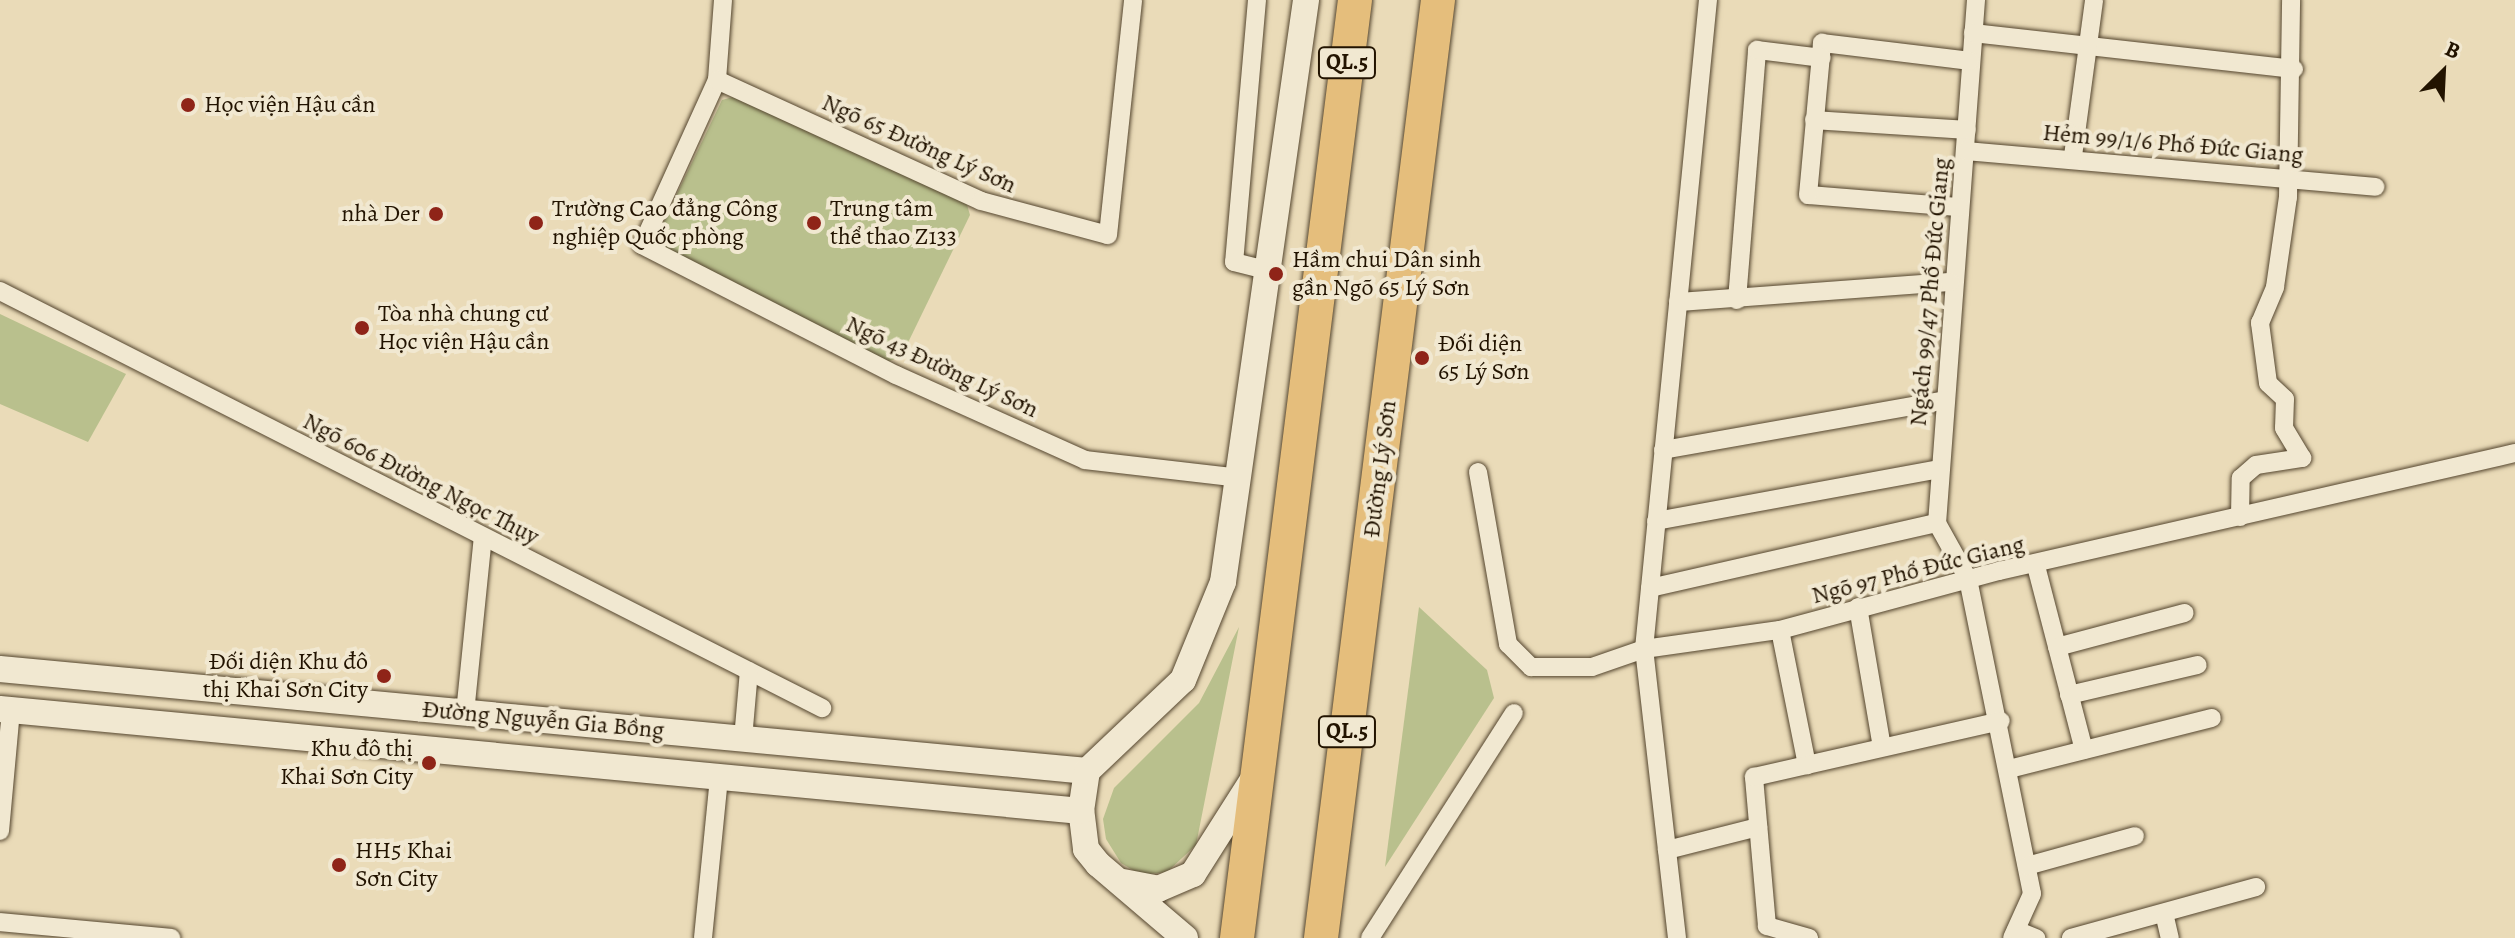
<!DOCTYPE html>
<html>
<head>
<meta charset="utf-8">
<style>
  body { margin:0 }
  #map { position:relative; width:2515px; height:938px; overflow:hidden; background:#eadbb8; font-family:Alegreya,serif }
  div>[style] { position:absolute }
  .green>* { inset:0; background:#b9c08d }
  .roads { filter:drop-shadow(0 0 2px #54452e) drop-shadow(0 0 2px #54452e) }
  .street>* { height:18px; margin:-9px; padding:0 9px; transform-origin:9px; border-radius:9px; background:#f1e8d1 }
  .secondary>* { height:26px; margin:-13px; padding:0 13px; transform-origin:13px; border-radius:13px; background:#f1e8d1 }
  .highway>* { height:34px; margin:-17px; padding:0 17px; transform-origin:17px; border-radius:17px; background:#e5be7c }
  .dots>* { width:22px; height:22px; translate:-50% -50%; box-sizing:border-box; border:4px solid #f1e8d1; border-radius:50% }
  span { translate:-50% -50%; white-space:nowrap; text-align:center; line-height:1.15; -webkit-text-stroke:8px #f1e8d1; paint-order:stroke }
  .shield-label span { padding:2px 6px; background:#f1e8d1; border:2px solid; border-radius:6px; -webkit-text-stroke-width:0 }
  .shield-label { font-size:22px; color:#221300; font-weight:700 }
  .poi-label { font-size:24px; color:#221300 }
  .left { translate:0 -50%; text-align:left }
  .right { translate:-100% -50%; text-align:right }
  .street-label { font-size:24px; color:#221300 }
  .north { position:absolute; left:2403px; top:32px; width:80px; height:80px; -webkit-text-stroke:6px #f1e8d1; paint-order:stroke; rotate:24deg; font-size:22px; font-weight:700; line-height:32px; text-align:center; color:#221300 }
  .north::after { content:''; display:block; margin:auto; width:28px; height:36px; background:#221300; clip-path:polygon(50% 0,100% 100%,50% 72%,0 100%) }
</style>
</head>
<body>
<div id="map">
  <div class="green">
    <i style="clip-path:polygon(740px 95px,965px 198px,970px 215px,901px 357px,886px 362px,666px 257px,659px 231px,722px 100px)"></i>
    <i style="clip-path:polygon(0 314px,126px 374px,88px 442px,0 404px)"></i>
    <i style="clip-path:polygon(1419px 607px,1487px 670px,1494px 698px,1385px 867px)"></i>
    <i style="clip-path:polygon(1239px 627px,1196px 845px,1167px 872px,1141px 875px,1121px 863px,1106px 839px,1103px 819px,1114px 788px,1199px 703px)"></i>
  </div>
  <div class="roads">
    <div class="street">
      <i style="left:723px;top:0;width:80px;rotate:94.3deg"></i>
      <i style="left:717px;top:80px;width:181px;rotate:114.4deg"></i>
      <i style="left:642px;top:245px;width:285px;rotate:27.1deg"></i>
      <i style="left:896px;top:375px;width:207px;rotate:24.2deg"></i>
      <i style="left:1085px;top:460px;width:156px;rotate:6.6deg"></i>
      <i style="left:1257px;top:0;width:263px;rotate:95deg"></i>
      <i style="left:1234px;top:262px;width:34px;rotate:14deg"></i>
      <i style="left:1976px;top:0;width:524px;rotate:94.26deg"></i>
      <i style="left:1937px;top:523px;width:64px;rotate:61deg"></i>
      <i style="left:1968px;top:579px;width:321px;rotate:78.5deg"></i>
      <i style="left:2032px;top:894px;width:48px;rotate:114.4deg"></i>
      <i style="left:1973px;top:33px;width:323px;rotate:6.4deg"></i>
      <i style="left:717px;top:80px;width:290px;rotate:24.6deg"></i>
      <i style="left:981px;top:201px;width:131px;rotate:15deg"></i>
      <i style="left:1108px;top:235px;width:236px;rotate:-83.9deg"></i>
      <i style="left:1814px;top:120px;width:153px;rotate:3.7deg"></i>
      <i style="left:1966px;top:151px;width:411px;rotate:5deg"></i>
      <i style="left:2073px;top:156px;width:157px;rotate:-82.3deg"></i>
      <i style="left:1958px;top:207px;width:150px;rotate:-175.4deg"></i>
      <i style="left:1808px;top:195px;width:153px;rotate:-84.7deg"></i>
      <i style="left:1822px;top:43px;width:149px;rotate:6.9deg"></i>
      <i style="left:0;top:291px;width:922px;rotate:26.9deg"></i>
      <i style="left:1737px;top:300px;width:251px;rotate:-85.4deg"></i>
      <i style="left:1757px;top:50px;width:65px;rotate:7deg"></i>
      <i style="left:1678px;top:302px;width:273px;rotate:-4.2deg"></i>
      <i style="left:1663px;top:450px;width:287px;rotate:-10deg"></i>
      <i style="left:1478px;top:472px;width:175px;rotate:80.1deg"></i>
      <i style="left:1508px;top:644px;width:33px;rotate:45deg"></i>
      <i style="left:1531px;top:667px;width:61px"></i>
      <i style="left:1592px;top:667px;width:55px;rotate:-19.1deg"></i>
      <i style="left:1644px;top:649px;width:137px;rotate:-8deg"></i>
      <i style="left:1780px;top:630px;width:227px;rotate:-15.1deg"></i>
      <i style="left:1999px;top:571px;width:529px;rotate:-12.88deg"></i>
      <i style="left:2240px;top:517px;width:39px;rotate:-89deg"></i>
      <i style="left:2241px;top:478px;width:20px;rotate:-41deg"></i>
      <i style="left:2256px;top:465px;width:47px;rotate:-8.7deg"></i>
      <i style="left:2302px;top:458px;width:35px;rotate:-121deg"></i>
      <i style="left:2284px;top:428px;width:29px;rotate:-88deg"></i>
      <i style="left:2285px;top:399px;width:23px;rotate:-137deg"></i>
      <i style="left:2268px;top:383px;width:61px;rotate:-97.6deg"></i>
      <i style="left:2260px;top:323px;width:39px;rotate:-67deg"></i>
      <i style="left:2275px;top:287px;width:91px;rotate:-81.8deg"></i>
      <i style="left:2288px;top:197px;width:197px;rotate:-89.1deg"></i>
      <i style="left:1656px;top:521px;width:289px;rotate:-10.4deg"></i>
      <i style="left:2036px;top:566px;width:190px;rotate:75.4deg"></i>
      <i style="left:1650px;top:588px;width:294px;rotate:-12.8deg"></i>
      <i style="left:1858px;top:607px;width:142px;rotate:80.3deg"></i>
      <i style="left:1780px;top:630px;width:138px;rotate:78.7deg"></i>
      <i style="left:2057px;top:647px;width:132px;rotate:-14.9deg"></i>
      <i style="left:2069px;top:695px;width:132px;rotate:-13.1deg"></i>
      <i style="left:465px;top:713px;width:177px;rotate:-84.2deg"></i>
      <i style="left:743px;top:739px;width:68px;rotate:-85deg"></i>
      <i style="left:2009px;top:769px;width:209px;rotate:-14.1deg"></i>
      <i style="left:0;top:831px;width:121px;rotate:-84.8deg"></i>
      <i style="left:1667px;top:850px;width:94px;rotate:-14.2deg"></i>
      <i style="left:2027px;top:866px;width:112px;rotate:-15.5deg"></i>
      <i style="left:2164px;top:913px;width:26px;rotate:77deg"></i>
      <i style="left:0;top:922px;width:172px;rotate:5.3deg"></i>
      <i style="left:2016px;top:930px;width:22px;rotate:22deg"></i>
      <i style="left:703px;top:938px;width:162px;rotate:-84.3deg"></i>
      <i style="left:1370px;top:938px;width:267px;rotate:-57.4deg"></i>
      <i style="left:1677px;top:938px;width:291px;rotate:-96.5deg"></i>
      <i style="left:1644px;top:649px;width:652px;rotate:-84.37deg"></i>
      <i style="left:1809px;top:938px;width:44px;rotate:-164.1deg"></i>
      <i style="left:1767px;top:926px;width:150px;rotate:-95deg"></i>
      <i style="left:1754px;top:777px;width:253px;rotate:-12.8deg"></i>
      <i style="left:2071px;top:938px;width:192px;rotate:-15.4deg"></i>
    </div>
    <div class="secondary">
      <i style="left:0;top:669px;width:1092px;rotate:5.36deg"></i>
      <i style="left:0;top:709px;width:1086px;rotate:5.39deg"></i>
      <i style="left:1123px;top:882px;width:36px;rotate:11deg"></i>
      <i style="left:1158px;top:889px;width:38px;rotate:-23deg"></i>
      <i style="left:1193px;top:874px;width:110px;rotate:-57.6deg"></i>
      <i style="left:1185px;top:938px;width:114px;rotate:-139.6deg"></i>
      <i style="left:1098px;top:864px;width:19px;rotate:-129deg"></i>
      <i style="left:1086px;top:849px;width:38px;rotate:-97deg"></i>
      <i style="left:1081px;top:811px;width:40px;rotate:-81.5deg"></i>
      <i style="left:1087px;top:771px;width:132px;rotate:-43.5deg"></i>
      <i style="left:1183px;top:680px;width:106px;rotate:-67.8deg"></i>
      <i style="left:1223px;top:582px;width:588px;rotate:-81.88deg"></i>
    </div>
    <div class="highway">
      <i style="left:1237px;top:938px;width:945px;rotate:-82.83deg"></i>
      <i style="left:1321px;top:938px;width:945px;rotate:-82.89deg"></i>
    </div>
  </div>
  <div class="dots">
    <i style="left:188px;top:105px;background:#8f2418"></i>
    <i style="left:436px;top:214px;background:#8f2418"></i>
    <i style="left:536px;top:223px;background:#8f2418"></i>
    <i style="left:814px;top:223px;background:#8f2418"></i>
    <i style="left:1276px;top:274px;background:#8f2418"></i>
    <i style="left:362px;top:328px;background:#8f2418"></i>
    <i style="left:1422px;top:358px;background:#8f2418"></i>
    <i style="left:384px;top:676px;background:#8f2418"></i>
    <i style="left:429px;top:763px;background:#8f2418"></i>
    <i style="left:339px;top:865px;background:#8f2418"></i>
  </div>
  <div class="shield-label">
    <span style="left:1347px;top:63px">QL.5</span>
    <span style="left:1347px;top:732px">QL.5</span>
  </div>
  <div class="poi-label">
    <span class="left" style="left:204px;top:105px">Học viện Hậu cần</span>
    <span class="left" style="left:552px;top:223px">Trường Cao đẳng Công<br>nghiệp Quốc phòng</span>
    <span class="left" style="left:830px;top:223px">Trung tâm<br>thể thao Z133</span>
    <span class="right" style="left:420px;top:214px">nhà Der</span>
    <span class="left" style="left:1292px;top:274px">Hầm chui Dân sinh<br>gần Ngõ 65 Lý Sơn</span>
    <span class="left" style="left:378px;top:328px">Tòa nhà chung cư<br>Học viện Hậu cần</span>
    <span class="left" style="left:1438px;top:358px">Đối diện<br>65 Lý Sơn</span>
    <span class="right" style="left:368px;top:676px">Đối diện Khu đô<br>thị Khai Sơn City</span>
    <span class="right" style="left:413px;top:763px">Khu đô thị<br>Khai Sơn City</span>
    <span class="left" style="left:355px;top:865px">HH5 Khai<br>Sơn City</span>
  </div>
  <div class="street-label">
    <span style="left:919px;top:144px;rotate:24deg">Ngõ 65 Đường Lý Sơn</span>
    <span style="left:2173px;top:144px;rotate:5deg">Hẻm 99/1/6 Phố Đức Giang</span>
    <span style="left:1930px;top:292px;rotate:-85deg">Ngách 99/47 Phố Đức Giang</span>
    <span style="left:942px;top:367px;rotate:25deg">Ngõ 43 Đường Lý Sơn</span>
    <span style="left:1380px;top:469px;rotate:-83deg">Đường Lý Sơn</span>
    <span style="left:421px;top:479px;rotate:27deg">Ngõ 606 Đường Ngọc Thụy</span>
    <span style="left:1918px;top:570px;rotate:-14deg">Ngõ 97 Phố Đức Giang</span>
    <span style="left:543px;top:720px;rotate:5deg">Đường Nguyễn Gia Bồng</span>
  </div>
  <div class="north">B</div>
</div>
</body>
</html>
